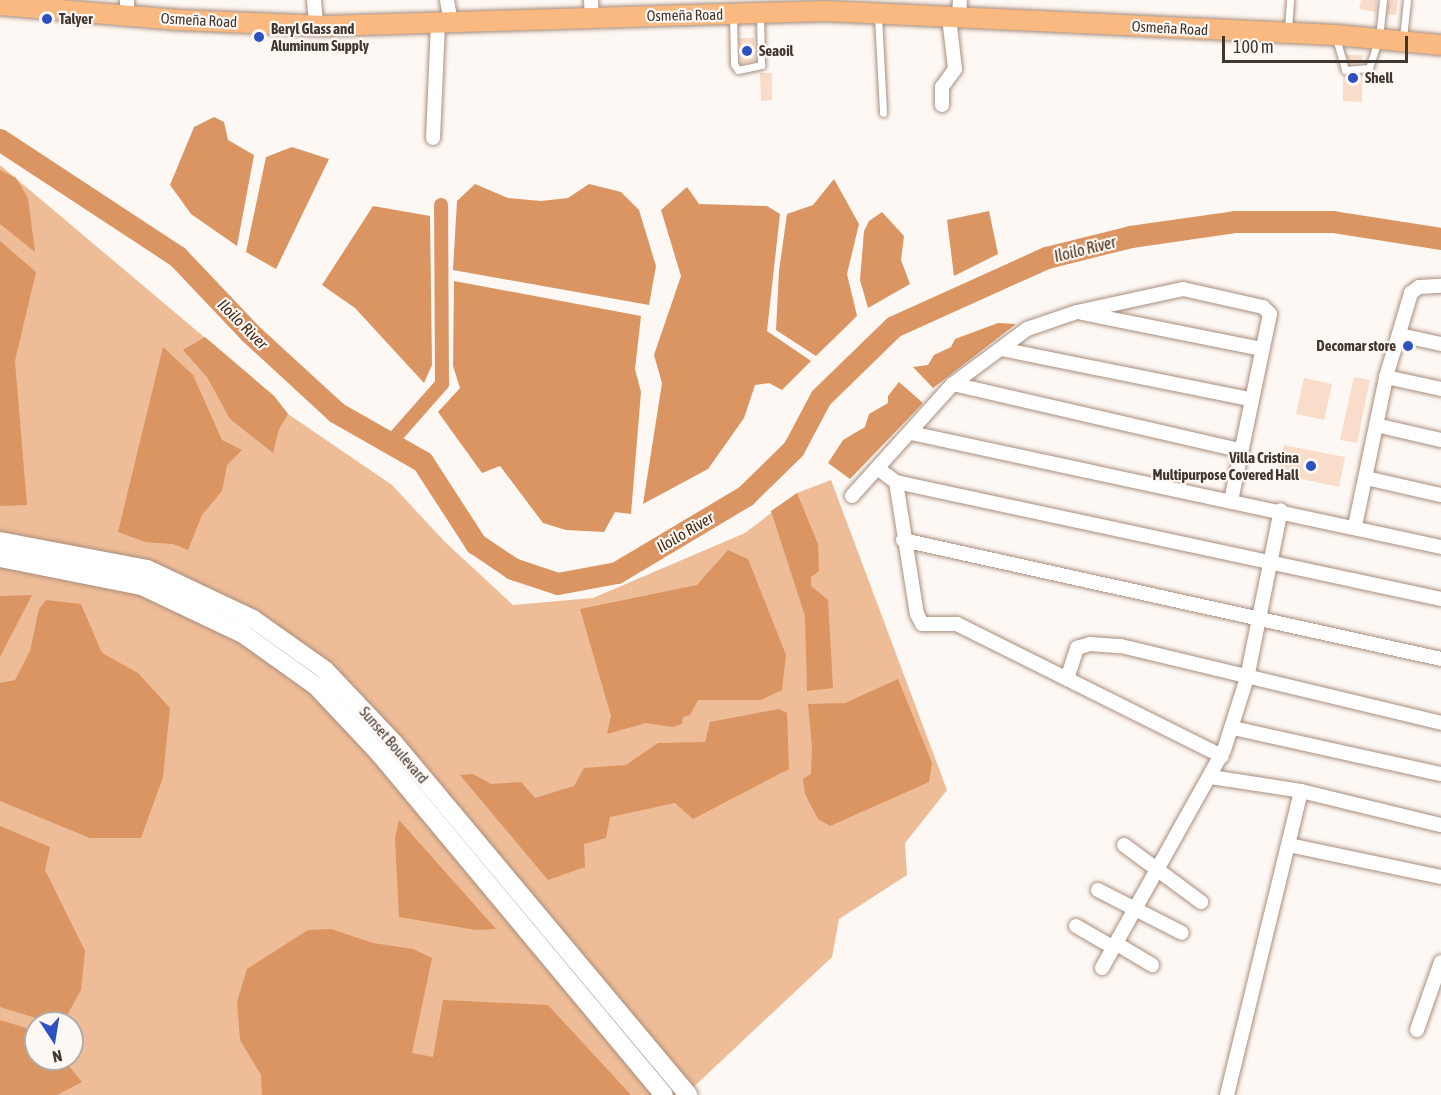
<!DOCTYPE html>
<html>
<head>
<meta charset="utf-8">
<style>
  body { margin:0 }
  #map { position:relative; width:1441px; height:1095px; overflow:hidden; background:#fef8f4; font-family:"Asap Condensed",sans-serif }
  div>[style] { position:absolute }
  .green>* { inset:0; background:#efbc98 }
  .water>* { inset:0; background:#da9562 }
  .canal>* { height:14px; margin:-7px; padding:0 7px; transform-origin:7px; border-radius:7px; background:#da9562 }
  .river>* { height:22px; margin:-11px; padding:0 11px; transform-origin:11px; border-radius:11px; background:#da9562 }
  .building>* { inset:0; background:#f9dcc9 }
  .roads { filter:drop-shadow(0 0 2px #a88e7c) drop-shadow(0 0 2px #a88e7c) }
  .service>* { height:7px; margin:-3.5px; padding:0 3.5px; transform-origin:3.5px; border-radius:3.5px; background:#fff }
  .minor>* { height:14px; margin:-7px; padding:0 7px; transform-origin:7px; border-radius:7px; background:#fff }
  .secondary>* { height:18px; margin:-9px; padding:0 9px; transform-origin:9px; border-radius:9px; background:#fff }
  .primary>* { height:20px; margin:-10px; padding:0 10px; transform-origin:10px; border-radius:10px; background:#fab980 }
  .dots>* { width:16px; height:16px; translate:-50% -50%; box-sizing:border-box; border:3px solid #fef8f4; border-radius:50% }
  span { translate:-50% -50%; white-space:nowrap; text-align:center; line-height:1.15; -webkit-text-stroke:4.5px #fef8f4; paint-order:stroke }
  .street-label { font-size:15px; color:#42372f }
  .poi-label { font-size:15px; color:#42372f; font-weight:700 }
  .left { translate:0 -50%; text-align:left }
  .right { translate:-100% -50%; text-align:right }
  .water-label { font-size:16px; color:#462a14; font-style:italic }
  .north { position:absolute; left:24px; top:1011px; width:60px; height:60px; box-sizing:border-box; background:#fef8f4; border:2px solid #b3aba5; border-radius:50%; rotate:168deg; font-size:16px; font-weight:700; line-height:24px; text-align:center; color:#42372f }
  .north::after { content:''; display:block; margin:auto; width:21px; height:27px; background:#2e51c1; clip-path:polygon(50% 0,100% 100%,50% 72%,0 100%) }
  .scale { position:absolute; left:1222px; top:36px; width:186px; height:27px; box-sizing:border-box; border:3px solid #42372f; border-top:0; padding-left:8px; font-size:18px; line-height:21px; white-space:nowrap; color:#42372f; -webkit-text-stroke:4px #fef8f4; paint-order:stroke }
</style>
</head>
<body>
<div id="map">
  <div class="green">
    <i style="clip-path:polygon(evenodd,0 165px,274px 396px,288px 414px,392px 485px,445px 542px,513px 605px,593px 598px,745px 533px,797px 493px,831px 480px,947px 790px,905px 843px,907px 875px,839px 919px,832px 957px,685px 1095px,0 1095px,0 165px,36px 1023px,72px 1023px,72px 1059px,36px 1059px,36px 1023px)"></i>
  </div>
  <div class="water">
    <i style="clip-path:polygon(214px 117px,224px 122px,228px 140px,254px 155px,237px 246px,191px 214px,170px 185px,194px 127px)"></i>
    <i style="clip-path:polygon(292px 147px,329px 159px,276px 269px,246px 252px,266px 157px)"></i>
    <i style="clip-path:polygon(0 170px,16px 178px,28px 198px,35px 252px,0 224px)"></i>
    <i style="clip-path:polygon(834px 179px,859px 224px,847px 274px,857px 316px,816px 356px,776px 330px,779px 271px,787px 214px,813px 205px)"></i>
    <i style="clip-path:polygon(475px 184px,508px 198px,541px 201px,568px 198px,589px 184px,621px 192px,639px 210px,656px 266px,649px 305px,453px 270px,457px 201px)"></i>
    <i style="clip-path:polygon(687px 187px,699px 204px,767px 206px,780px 214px,767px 331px,811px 361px,782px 390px,769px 383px,755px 385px,744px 418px,708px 469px,643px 504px,662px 383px,654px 355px,681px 276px,661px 210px)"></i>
    <i style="clip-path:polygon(373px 206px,430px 216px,432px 365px,424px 383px,355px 308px,322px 285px)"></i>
    <i style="clip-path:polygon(989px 211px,998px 254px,954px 276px,947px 220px)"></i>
    <i style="clip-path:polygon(882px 212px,904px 236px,901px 260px,910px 284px,868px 308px,860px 280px,864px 231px,869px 221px)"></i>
    <i style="clip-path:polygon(0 241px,36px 272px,15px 361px,27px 505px,0 506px)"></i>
    <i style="clip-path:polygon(454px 281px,641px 316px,635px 369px,641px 392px,631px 514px,615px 512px,604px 532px,566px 530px,543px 523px,500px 466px,482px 473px,438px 412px,460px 388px,453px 366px)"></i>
    <i style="clip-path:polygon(998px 323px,1016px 324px,933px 388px,913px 367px,928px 365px,934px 355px,951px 347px,955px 339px)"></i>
    <i style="clip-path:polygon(205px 337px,274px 396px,288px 414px,279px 429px,273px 453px,230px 419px,207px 377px,183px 350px)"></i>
    <i style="clip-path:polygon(163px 347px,193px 375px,222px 440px,242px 450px,227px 465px,222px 491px,202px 515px,188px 550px,173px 544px,145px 542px,118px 532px)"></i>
    <i style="clip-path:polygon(899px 382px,923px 403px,850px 479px,828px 463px,843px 440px,865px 427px,869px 414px,888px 403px,888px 396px)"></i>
    <i style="clip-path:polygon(797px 493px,818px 544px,819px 571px,811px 577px,811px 586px,828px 600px,833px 688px,807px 691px,805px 616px,771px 511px)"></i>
    <i style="clip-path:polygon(728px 550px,748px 559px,786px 655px,782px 690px,761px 700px,698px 700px,690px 715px,683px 717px,682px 724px,672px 727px,646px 723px,607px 734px,611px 716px,580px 609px,697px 585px)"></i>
    <i style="clip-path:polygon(32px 595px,0 657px,0 596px)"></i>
    <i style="clip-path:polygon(46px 600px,81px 604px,102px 653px,138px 673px,170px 708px,163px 777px,141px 838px,90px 838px,0 801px,0 683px,15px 680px,30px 651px,39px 609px)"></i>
    <i style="clip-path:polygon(898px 679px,932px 763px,929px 782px,830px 826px,818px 819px,805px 794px,803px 779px,811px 774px,812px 748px,808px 704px,845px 703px)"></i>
    <i style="clip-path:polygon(779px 709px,787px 713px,789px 769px,693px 819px,675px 803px,610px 817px,606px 838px,584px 844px,585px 867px,548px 880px,460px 775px,473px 774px,491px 784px,521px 782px,535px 798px,574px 786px,584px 768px,626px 765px,658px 743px,705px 742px,710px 722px)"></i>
    <i style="clip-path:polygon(399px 820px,496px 929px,476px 930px,399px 917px,395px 838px)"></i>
    <i style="clip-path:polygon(0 826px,50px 847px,45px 870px,85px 951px,81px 990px,65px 1019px,52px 1023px,0 1007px)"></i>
    <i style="clip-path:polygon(331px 929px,373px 943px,413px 949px,432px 958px,412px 1053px,433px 1057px,443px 1000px,548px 1005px,631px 1095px,262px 1095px,261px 1075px,240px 1040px,237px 1002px,247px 969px,308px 930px)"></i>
    <i style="clip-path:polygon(0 1020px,36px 1031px,36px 1059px,63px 1059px,82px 1082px,57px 1095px,0 1095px)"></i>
  </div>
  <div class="canal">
    <i style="left:390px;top:443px;width:79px;rotate:-48.6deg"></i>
    <i style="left:442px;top:384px;width:179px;rotate:-90.3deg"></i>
  </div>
  <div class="river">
    <i style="left:0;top:140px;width:213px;rotate:33.3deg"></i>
    <i style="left:178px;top:257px;width:105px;rotate:46.5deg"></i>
    <i style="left:250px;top:333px;width:118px;rotate:42.6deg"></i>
    <i style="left:337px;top:413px;width:99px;rotate:29.7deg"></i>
    <i style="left:423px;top:462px;width:98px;rotate:57.1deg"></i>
    <i style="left:476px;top:544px;width:45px;rotate:34deg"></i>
    <i style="left:513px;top:569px;width:47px;rotate:18.4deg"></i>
    <i style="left:558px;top:584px;width:60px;rotate:-10.6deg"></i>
    <i style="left:617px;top:573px;width:150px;rotate:-30.8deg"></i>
    <i style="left:746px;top:496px;width:67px;rotate:-44.4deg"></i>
    <i style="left:794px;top:449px;width:58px;rotate:-62.1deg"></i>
    <i style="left:821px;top:398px;width:102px;rotate:-44.2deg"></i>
    <i style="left:894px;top:327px;width:168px;rotate:-24.3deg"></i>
    <i style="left:1047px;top:258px;width:87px;rotate:-14deg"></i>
    <i style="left:1131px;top:237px;width:105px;rotate:-8.2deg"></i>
    <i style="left:1235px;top:222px;width:98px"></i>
    <i style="left:1333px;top:222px;width:109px;rotate:8.9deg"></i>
  </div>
  <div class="building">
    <i style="clip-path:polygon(1361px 0,1377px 0,1376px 12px,1359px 9px)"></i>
    <i style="clip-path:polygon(1389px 0,1398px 0,1396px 15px,1387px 14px)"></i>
    <i style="clip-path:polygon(739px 38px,754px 38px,755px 61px,741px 64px)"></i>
    <i style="clip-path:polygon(1347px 55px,1362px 55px,1362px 63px,1349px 64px)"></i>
    <i style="clip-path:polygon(760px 73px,772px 73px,772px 100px,761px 101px)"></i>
    <i style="clip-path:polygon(1362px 74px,1362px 102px,1343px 101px,1343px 75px)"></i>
    <i style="clip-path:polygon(1354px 377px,1370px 380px,1357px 443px,1340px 440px)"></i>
    <i style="clip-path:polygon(1304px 378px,1332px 384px,1324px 420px,1296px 414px)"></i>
    <i style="clip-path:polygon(1284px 445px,1345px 457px,1339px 487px,1278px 474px)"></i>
  </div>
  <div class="roads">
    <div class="service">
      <i style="left:733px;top:15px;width:49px;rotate:88.8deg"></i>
      <i style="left:734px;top:64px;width:7px;rotate:56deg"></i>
      <i style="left:738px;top:70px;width:24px;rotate:-12deg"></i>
      <i style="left:761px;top:65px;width:50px;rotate:-91.1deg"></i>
      <i style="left:878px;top:16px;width:97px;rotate:87deg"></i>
      <i style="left:1288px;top:30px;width:30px;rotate:-86deg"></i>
      <i style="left:1336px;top:38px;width:33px;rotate:74deg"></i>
      <i style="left:1345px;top:70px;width:24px;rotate:-5deg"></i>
      <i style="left:1369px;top:68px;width:32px;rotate:-72deg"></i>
      <i style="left:1379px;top:38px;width:38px;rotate:-84deg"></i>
      <i style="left:1403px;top:38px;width:38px;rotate:-84deg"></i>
    </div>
    <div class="minor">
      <i style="left:314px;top:0;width:25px;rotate:85deg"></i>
      <i style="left:447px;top:0;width:22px;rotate:80deg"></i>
      <i style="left:591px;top:0;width:17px;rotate:87deg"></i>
      <i style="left:127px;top:16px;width:16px;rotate:-90deg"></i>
      <i style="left:959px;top:18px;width:18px;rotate:-87deg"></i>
      <i style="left:942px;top:105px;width:18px;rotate:-90deg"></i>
      <i style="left:942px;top:87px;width:22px;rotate:-54deg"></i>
      <i style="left:955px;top:69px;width:52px;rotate:-96.6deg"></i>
      <i style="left:433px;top:138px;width:116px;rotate:-87.5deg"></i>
      <i style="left:1082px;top:313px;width:184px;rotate:11.3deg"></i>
      <i style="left:1400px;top:335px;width:42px;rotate:12.4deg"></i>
      <i style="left:1001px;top:349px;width:254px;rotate:11.4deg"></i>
      <i style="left:1386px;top:377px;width:56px;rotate:12.3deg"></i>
      <i style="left:953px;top:384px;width:294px;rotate:13deg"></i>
      <i style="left:1376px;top:425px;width:67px;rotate:13deg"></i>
      <i style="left:911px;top:433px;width:542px;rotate:12.14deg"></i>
      <i style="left:880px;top:470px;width:20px;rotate:37deg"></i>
      <i style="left:896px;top:482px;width:557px;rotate:12.12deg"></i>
      <i style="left:1366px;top:478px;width:77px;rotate:12.8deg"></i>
      <i style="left:896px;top:482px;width:134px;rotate:81deg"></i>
      <i style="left:917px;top:614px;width:11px;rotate:63deg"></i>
      <i style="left:922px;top:624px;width:35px"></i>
      <i style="left:957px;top:624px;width:296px;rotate:26.5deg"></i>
      <i style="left:852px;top:496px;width:151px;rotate:-48deg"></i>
      <i style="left:953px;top:384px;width:92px;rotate:-36.6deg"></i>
      <i style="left:1027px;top:329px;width:53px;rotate:-18.8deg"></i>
      <i style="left:1077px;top:312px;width:108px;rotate:-12.2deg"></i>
      <i style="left:1183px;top:289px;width:82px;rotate:12.7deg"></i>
      <i style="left:1263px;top:307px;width:10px;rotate:45deg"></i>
      <i style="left:1270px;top:314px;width:190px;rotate:101.8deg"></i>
      <i style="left:1355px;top:526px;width:152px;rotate:-78.2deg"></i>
      <i style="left:1386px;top:377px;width:88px;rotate:-73.4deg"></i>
      <i style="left:1411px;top:293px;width:10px;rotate:-37deg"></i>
      <i style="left:1419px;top:287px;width:22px;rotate:-3deg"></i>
      <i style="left:903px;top:540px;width:551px;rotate:12.47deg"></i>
      <i style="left:1067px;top:679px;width:33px;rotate:-72deg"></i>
      <i style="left:1077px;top:648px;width:14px;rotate:-17deg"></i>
      <i style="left:1090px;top:644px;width:31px;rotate:4deg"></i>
      <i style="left:1121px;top:646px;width:329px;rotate:13.5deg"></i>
      <i style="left:1233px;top:728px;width:213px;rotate:12.5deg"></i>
      <i style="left:1211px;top:777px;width:91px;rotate:8.8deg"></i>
      <i style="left:1301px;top:791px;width:144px;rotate:13.7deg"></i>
      <i style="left:1124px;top:845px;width:96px;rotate:36.5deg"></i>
      <i style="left:1289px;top:845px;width:155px;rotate:11.9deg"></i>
      <i style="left:1098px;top:890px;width:94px;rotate:27.1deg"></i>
      <i style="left:1076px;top:926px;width:44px;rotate:30.1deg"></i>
      <i style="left:1117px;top:944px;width:41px;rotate:31deg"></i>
      <i style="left:1102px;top:968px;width:250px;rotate:-60.8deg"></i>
      <i style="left:1224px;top:750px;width:76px;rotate:-72.3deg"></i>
      <i style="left:1247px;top:678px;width:171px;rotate:-78.6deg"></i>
      <i style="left:1417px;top:1030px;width:72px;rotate:-70.6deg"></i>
      <i style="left:1227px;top:1095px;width:313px;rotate:-76.3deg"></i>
    </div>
    <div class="secondary">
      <i style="left:0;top:541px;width:150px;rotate:10.8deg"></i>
      <i style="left:147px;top:569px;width:117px;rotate:25.3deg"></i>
      <i style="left:253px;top:619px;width:88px;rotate:35.3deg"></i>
      <i style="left:325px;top:670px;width:100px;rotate:46.6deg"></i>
      <i style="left:394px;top:743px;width:459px;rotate:50.1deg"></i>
      <i style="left:0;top:558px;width:145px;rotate:11.2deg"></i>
      <i style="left:142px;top:586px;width:112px;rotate:25.4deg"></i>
      <i style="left:243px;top:634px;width:90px;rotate:35.5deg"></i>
      <i style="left:316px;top:686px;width:92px;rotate:46.8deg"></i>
      <i style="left:379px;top:753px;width:445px;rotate:50.2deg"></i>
    </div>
    <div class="primary">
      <i style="left:0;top:5px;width:179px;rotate:4.8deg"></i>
      <i style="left:178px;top:20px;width:147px;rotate:2.3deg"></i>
      <i style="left:325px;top:26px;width:500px;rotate:-1.72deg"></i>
      <i style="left:825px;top:11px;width:511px;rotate:2.69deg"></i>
      <i style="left:1335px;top:35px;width:106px;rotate:5.4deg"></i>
    </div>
  </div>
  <div class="dots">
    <i style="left:47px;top:19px;background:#2e51c1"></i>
    <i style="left:259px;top:37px;background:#2e51c1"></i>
    <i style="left:747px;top:51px;background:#2e51c1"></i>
    <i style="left:1353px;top:78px;background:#2e51c1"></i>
    <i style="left:1408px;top:346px;background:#2e51c1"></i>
    <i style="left:1311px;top:466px;background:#2e51c1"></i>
  </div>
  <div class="street-label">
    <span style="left:685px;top:15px;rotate:-1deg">Osmeña Road</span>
    <span style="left:199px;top:20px;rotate:3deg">Osmeña Road</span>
    <span style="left:1170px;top:28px;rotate:3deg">Osmeña Road</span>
    <span style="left:394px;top:745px;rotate:49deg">Sunset Boulevard</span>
  </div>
  <div class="poi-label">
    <span class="left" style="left:59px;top:19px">Talyer</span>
    <span class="left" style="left:271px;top:37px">Beryl Glass and<br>Aluminum Supply</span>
    <span class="left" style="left:759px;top:51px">Seaoil</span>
    <span class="left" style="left:1365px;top:78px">Shell</span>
    <span class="right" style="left:1396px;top:346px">Decomar store</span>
    <span class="right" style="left:1299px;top:466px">Villa Cristina<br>Multipurpose Covered Hall</span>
  </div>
  <div class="water-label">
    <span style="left:1085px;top:249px;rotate:-14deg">Iloilo River</span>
    <span style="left:243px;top:324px;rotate:45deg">Iloilo River</span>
    <span style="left:685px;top:532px;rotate:-31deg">Iloilo River</span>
  </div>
  <div class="north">N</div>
  <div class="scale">100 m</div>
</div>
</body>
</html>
